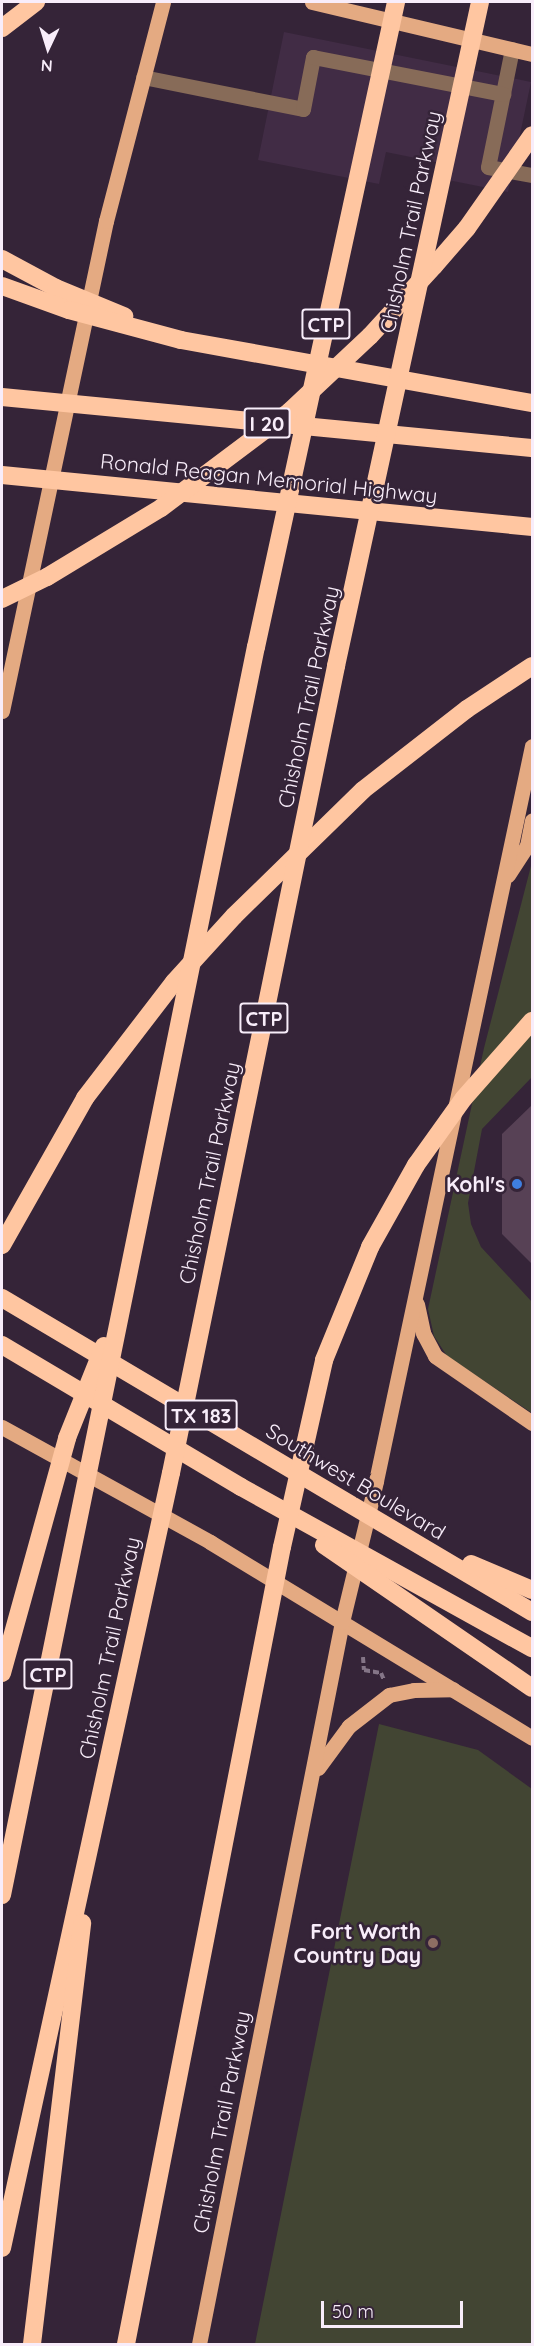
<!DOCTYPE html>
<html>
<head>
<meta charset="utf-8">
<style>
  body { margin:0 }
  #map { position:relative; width:534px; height:2346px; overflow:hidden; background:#352438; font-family:Quicksand,sans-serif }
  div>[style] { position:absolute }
  .built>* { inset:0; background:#412c45 }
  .green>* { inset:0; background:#424533 }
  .building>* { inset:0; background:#574155 }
  .path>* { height:4px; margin-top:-2px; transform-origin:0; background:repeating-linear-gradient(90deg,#847587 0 6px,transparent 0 9px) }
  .minor>* { height:15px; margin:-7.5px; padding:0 7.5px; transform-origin:7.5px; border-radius:7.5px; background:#876b58 }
  .major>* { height:15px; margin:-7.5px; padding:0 7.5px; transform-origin:7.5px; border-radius:7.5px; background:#e4aa82 }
  .highway>* { height:18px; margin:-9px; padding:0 9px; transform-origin:9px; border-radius:9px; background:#ffc6a1 }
  .dots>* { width:16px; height:16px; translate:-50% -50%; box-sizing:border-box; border:3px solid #352438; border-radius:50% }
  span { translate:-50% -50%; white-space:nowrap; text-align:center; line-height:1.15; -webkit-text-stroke:5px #352438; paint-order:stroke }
  .shield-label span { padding:2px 4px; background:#352438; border:2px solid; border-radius:4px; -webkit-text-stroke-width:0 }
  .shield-label { font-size:20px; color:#f8edfa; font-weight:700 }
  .street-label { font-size:21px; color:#f8edfa }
  .poi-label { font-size:21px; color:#f8edfa; font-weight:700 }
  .right { translate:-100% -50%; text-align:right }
  .frame { position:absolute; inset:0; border:3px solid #f8edfa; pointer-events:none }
  .north { position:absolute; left:18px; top:18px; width:60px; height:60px; -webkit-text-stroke:4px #352438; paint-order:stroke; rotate:184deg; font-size:16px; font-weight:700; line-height:24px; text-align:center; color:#f8edfa }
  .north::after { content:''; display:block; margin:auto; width:21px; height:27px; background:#f8edfa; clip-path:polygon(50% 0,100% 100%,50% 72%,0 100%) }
  .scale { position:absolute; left:321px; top:2301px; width:142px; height:27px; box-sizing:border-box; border:3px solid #f8edfa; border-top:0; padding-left:8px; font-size:18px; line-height:21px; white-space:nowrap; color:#f8edfa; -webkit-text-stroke:4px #352438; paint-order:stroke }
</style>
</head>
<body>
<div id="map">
  <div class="built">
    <i style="clip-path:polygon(284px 32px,531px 82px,508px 192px,448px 180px,450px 165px,386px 152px,379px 184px,258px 160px)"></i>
  </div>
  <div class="green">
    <i style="clip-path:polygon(532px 862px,532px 1077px,482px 1129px,468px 1203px,471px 1224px,481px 1247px,532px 1302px,532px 1413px,447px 1356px,434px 1336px,428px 1309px,484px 1048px)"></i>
    <i style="clip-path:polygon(379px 1724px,478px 1750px,532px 1789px,532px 2344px,255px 2344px)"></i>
  </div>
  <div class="building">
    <i style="clip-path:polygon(531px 1106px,532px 1107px,532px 1264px,502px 1234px,502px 1134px)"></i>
  </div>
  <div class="path">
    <i style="left:363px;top:1657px;width:13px;rotate:86deg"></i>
    <i style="left:364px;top:1670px;width:17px;rotate:10deg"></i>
    <i style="left:381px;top:1673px;width:8px;rotate:67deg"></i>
  </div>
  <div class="minor">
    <i style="left:512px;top:49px;width:120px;rotate:101.5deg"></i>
    <i style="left:488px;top:167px;width:45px;rotate:10.3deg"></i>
    <i style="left:143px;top:77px;width:163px;rotate:11.3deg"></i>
    <i style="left:303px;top:109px;width:53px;rotate:-79.1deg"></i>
    <i style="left:313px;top:57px;width:194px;rotate:11deg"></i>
  </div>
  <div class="major">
    <i style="left:312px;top:2px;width:226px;rotate:13.3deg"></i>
    <i style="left:2px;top:711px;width:501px;rotate:-78.02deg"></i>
    <i style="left:106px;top:221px;width:226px;rotate:-75.4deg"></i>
    <i style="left:508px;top:875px;width:35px;rotate:-57deg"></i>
    <i style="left:527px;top:846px;width:26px;rotate:-79deg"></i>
    <i style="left:417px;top:1304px;width:30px;rotate:78deg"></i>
    <i style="left:423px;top:1333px;width:26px;rotate:62deg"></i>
    <i style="left:435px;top:1356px;width:118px;rotate:34.6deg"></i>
    <i style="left:2px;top:1427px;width:238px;rotate:28.9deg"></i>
    <i style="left:210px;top:1542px;width:377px;rotate:31.3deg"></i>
    <i style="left:318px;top:1768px;width:52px;rotate:-53.6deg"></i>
    <i style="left:349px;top:1726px;width:51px;rotate:-37.8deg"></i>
    <i style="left:389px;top:1695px;width:25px;rotate:-11deg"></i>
    <i style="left:414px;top:1690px;width:39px;rotate:-1deg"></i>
    <i style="left:199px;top:2344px;width:736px;rotate:-78.8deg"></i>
    <i style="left:342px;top:1622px;width:145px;rotate:-76.4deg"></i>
    <i style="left:376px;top:1481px;width:751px;rotate:-78.02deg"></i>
  </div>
  <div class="highway">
    <i style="left:2px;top:28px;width:43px;rotate:-37.4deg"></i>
    <i style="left:2px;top:259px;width:61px;rotate:28.2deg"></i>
    <i style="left:56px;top:288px;width:74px;rotate:22.4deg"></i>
    <i style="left:2px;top:286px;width:71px;rotate:19.7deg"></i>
    <i style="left:69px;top:310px;width:116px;rotate:15deg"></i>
    <i style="left:181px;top:340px;width:357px;rotate:10.2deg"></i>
    <i style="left:2px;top:397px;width:532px;rotate:5.5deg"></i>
    <i style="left:2px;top:475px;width:533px;rotate:5.6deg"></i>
    <i style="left:2px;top:599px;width:50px;rotate:-26.1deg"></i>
    <i style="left:47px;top:577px;width:133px;rotate:-31.2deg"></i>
    <i style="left:161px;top:508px;width:161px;rotate:-36.9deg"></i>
    <i style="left:290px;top:411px;width:110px;rotate:-43.2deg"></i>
    <i style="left:370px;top:336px;width:95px;rotate:-47.6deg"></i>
    <i style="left:434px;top:266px;width:50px;rotate:-49deg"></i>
    <i style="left:467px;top:228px;width:113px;rotate:-55deg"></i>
    <i style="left:2px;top:1245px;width:169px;rotate:-60.5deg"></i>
    <i style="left:85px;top:1098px;width:146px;rotate:-52.5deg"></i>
    <i style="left:174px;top:982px;width:89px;rotate:-47.7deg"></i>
    <i style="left:234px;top:916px;width:180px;rotate:-44.3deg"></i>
    <i style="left:363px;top:790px;width:132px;rotate:-37.9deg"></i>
    <i style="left:467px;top:709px;width:78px;rotate:-33.5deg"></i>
    <i style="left:2px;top:1298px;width:616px;rotate:30.64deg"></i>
    <i style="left:2px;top:1345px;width:278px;rotate:30.7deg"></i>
    <i style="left:241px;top:1487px;width:333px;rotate:29deg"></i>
    <i style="left:324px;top:1545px;width:252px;rotate:34.5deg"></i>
    <i style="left:471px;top:1564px;width:66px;rotate:23.1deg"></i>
    <i style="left:2px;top:1673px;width:244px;rotate:-74.5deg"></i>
    <i style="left:67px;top:1438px;width:99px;rotate:-68.1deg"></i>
    <i style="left:2px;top:1895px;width:1274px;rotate:-78.5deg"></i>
    <i style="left:256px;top:647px;width:660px;rotate:-77.75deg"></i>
    <i style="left:2px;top:2248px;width:793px;rotate:-77.7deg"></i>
    <i style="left:171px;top:1473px;width:824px;rotate:-78.44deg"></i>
    <i style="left:336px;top:666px;width:679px;rotate:-77.76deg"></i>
    <i style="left:32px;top:2344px;width:424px;rotate:-83.2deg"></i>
    <i style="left:126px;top:2344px;width:812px;rotate:-78.93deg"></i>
    <i style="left:282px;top:1547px;width:192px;rotate:-77.3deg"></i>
    <i style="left:324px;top:1360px;width:122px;rotate:-67.8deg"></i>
    <i style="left:370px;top:1247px;width:94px;rotate:-60.7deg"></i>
    <i style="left:416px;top:1165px;width:82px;rotate:-54.4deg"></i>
    <i style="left:464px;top:1098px;width:103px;rotate:-48.6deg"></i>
  </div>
  <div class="dots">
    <i style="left:517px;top:1184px;background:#3f7fe0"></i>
    <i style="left:433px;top:1943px;background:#8d6e63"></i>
  </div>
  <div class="shield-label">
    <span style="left:326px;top:324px">CTP</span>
    <span style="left:267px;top:423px">I 20</span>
    <span style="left:264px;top:1018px">CTP</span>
    <span style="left:201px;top:1415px">TX 183</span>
    <span style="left:48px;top:1674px">CTP</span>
  </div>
  <div class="street-label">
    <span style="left:410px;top:222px;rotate:-78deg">Chisholm Trail Parkway</span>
    <span style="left:269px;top:478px;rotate:6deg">Ronald Reagan Memorial Highway</span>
    <span style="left:308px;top:697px;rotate:-78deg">Chisholm Trail Parkway</span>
    <span style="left:209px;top:1173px;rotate:-78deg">Chisholm Trail Parkway</span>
    <span style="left:356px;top:1481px;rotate:31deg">Southwest Boulevard</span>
    <span style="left:109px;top:1648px;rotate:-78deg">Chisholm Trail Parkway</span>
    <span style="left:221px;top:2122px;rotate:-79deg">Chisholm Trail Parkway</span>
  </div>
  <div class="poi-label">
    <span class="right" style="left:505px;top:1184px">Kohl's</span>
    <span class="right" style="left:421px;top:1943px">Fort Worth<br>Country Day</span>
  </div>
  <div class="frame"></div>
  <div class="north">N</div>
  <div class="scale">50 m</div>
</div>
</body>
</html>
